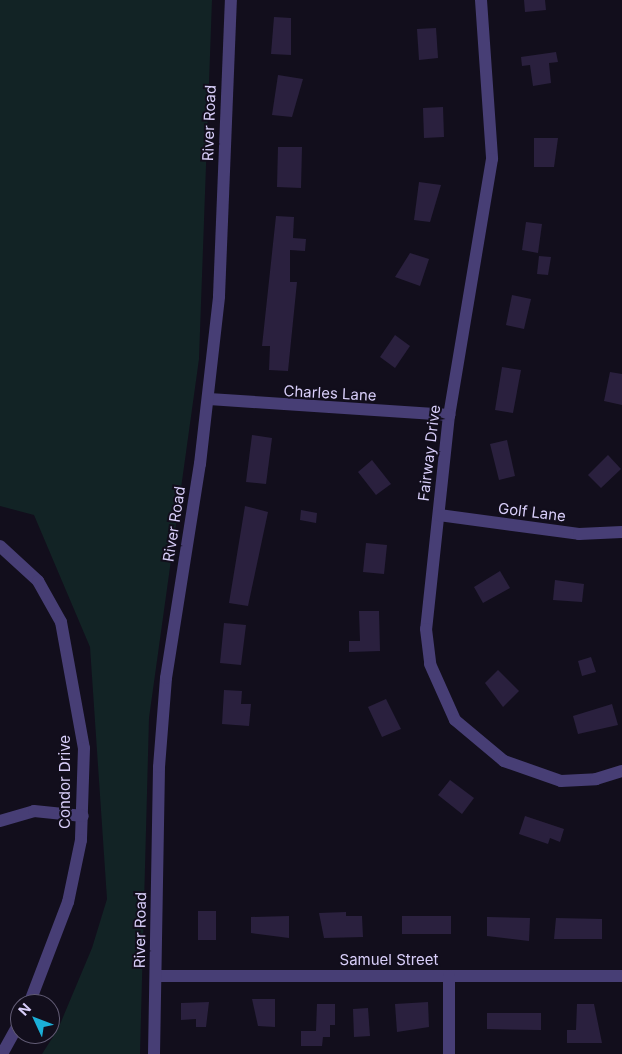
<!DOCTYPE html>
<html>
<head>
<meta charset="utf-8">
<style>
  body { margin:0 }
  #map { position:relative; width:622px; height:1054px; overflow:hidden; background:#120e1c; font-family:Inter,sans-serif }
  div>[style] { position:absolute }
  .green>* { inset:0; background:#122325 }
  .building>* { inset:0; background:#2a203e }
  .minor>* { height:12px; margin:-6px; padding:0 6px; transform-origin:6px; border-radius:6px; background:#473e75 }
  span { translate:-50% -50%; white-space:nowrap; text-align:center; line-height:1.15; -webkit-text-stroke:4px #120e1c; paint-order:stroke }
  .street-label { font-size:15px; color:#d8cef9 }
  .north { position:absolute; left:10px; top:994px; width:50px; height:50px; box-sizing:border-box; background:#120e1c; border:1px solid #615b74; border-radius:50%; rotate:313deg; font-size:14px; font-weight:700; line-height:20px; text-align:center; color:#d8cef9 }
  .north::after { content:''; display:block; margin:auto; width:18px; height:22px; background:#1bafd8; clip-path:polygon(50% 0,100% 100%,50% 72%,0 100%) }
</style>
</head>
<body>
<div id="map">
  <div class="green">
    <i style="clip-path:polygon(0 0,212px 0,199px 359px,149px 718px,140px 1054px,42px 1054px,58px 1029px,92px 948px,107px 899px,90px 647px,34px 515px,0 506px)"></i>
  </div>
  <div class="building">
    <i style="clip-path:polygon(524px 0,545px 0,546px 10px,525px 12px)"></i>
    <i style="clip-path:polygon(274px 17px,291px 18px,291px 55px,271px 54px)"></i>
    <i style="clip-path:polygon(436px 28px,438px 58px,419px 60px,417px 29px)"></i>
    <i style="clip-path:polygon(556px 52px,558px 62px,549px 63px,551px 83px,533px 86px,530px 65px,522px 66px,521px 57px)"></i>
    <i style="clip-path:polygon(278px 75px,303px 79px,292px 117px,272px 115px)"></i>
    <i style="clip-path:polygon(443px 107px,444px 137px,424px 138px,423px 108px)"></i>
    <i style="clip-path:polygon(534px 138px,558px 138px,554px 167px,534px 167px)"></i>
    <i style="clip-path:polygon(278px 147px,302px 147px,301px 188px,277px 187px)"></i>
    <i style="clip-path:polygon(419px 182px,441px 185px,430px 222px,414px 220px)"></i>
    <i style="clip-path:polygon(276px 216px,294px 217px,293px 238px,306px 239px,305px 251px,290px 250px,290px 282px,297px 282px,288px 371px,269px 370px,270px 346px,262px 346px)"></i>
    <i style="clip-path:polygon(526px 222px,542px 224px,538px 253px,522px 250px)"></i>
    <i style="clip-path:polygon(410px 253px,429px 259px,420px 286px,395px 277px)"></i>
    <i style="clip-path:polygon(539px 256px,551px 257px,548px 275px,537px 274px)"></i>
    <i style="clip-path:polygon(512px 295px,531px 299px,524px 329px,506px 325px)"></i>
    <i style="clip-path:polygon(395px 335px,410px 346px,395px 368px,380px 357px)"></i>
    <i style="clip-path:polygon(502px 367px,521px 370px,513px 413px,495px 410px)"></i>
    <i style="clip-path:polygon(610px 372px,622px 374px,622px 405px,604px 401px)"></i>
    <i style="clip-path:polygon(252px 435px,272px 438px,266px 484px,246px 482px)"></i>
    <i style="clip-path:polygon(507px 440px,515px 476px,499px 480px,490px 444px)"></i>
    <i style="clip-path:polygon(608px 455px,621px 469px,601px 488px,588px 475px)"></i>
    <i style="clip-path:polygon(372px 460px,391px 484px,376px 495px,358px 472px)"></i>
    <i style="clip-path:polygon(245px 506px,268px 512px,248px 606px,229px 603px)"></i>
    <i style="clip-path:polygon(301px 510px,317px 513px,316px 523px,300px 520px)"></i>
    <i style="clip-path:polygon(366px 543px,387px 545px,384px 574px,363px 572px)"></i>
    <i style="clip-path:polygon(500px 571px,510px 588px,483px 603px,474px 587px)"></i>
    <i style="clip-path:polygon(555px 580px,584px 584px,582px 602px,553px 600px)"></i>
    <i style="clip-path:polygon(359px 611px,379px 611px,380px 651px,349px 652px,349px 641px,360px 641px)"></i>
    <i style="clip-path:polygon(224px 623px,246px 625px,241px 665px,220px 663px)"></i>
    <i style="clip-path:polygon(591px 657px,596px 672px,582px 676px,578px 661px)"></i>
    <i style="clip-path:polygon(498px 670px,519px 691px,503px 707px,485px 683px)"></i>
    <i style="clip-path:polygon(224px 690px,242px 691px,241px 704px,251px 704px,249px 726px,222px 724px)"></i>
    <i style="clip-path:polygon(386px 699px,401px 729px,382px 737px,368px 707px)"></i>
    <i style="clip-path:polygon(612px 704px,618px 725px,578px 734px,573px 716px)"></i>
    <i style="clip-path:polygon(450px 780px,474px 798px,462px 814px,438px 795px)"></i>
    <i style="clip-path:polygon(525px 816px,564px 829px,560px 842px,550px 838px,548px 844px,519px 834px)"></i>
    <i style="clip-path:polygon(198px 911px,216px 911px,216px 940px,198px 940px)"></i>
    <i style="clip-path:polygon(346px 912px,346px 916px,362px 916px,363px 937px,324px 938px,319px 913px)"></i>
    <i style="clip-path:polygon(289px 916px,289px 938px,251px 933px,251px 917px)"></i>
    <i style="clip-path:polygon(402px 916px,451px 916px,451px 934px,402px 934px)"></i>
    <i style="clip-path:polygon(487px 917px,530px 918px,529px 941px,487px 936px)"></i>
    <i style="clip-path:polygon(556px 918px,602px 919px,602px 939px,554px 939px)"></i>
    <i style="clip-path:polygon(252px 999px,275px 999px,275px 1027px,258px 1026px)"></i>
    <i style="clip-path:polygon(209px 1002px,206px 1027px,196px 1027px,196px 1019px,181px 1020px,181px 1003px)"></i>
    <i style="clip-path:polygon(428px 1002px,429px 1027px,397px 1032px,395px 1004px)"></i>
    <i style="clip-path:polygon(317px 1004px,335px 1004px,335px 1025px,330px 1025px,330px 1037px,323px 1037px,322px 1046px,301px 1046px,301px 1031px,316px 1031px)"></i>
    <i style="clip-path:polygon(577px 1004px,594px 1004px,602px 1043px,567px 1043px,567px 1030px,576px 1030px)"></i>
    <i style="clip-path:polygon(368px 1008px,370px 1036px,354px 1037px,353px 1009px)"></i>
    <i style="clip-path:polygon(487px 1013px,541px 1013px,541px 1030px,487px 1029px)"></i>
  </div>
  <div class="minor">
    <i style="left:481px;top:0;width:159px;rotate:86deg"></i>
    <i style="left:492px;top:159px;width:260px;rotate:99.5deg"></i>
    <i style="left:449px;top:415px;width:215px;rotate:96.1deg"></i>
    <i style="left:426px;top:629px;width:35px;rotate:83deg"></i>
    <i style="left:430px;top:664px;width:61px;rotate:65.9deg"></i>
    <i style="left:455px;top:720px;width:64px;rotate:39.9deg"></i>
    <i style="left:504px;top:761px;width:60px;rotate:19.3deg"></i>
    <i style="left:561px;top:781px;width:35px;rotate:-3deg"></i>
    <i style="left:596px;top:779px;width:27px;rotate:-17deg"></i>
    <i style="left:209px;top:399px;width:241px;rotate:3.8deg"></i>
    <i style="left:439px;top:515px;width:141px;rotate:7.7deg"></i>
    <i style="left:579px;top:534px;width:43px;rotate:-2.7deg"></i>
    <i style="left:0;top:546px;width:52px;rotate:42.6deg"></i>
    <i style="left:38px;top:581px;width:47px;rotate:60.7deg"></i>
    <i style="left:61px;top:622px;width:128px;rotate:79.7deg"></i>
    <i style="left:84px;top:748px;width:92px;rotate:91.9deg"></i>
    <i style="left:81px;top:840px;width:63px;rotate:101.8deg"></i>
    <i style="left:68px;top:902px;width:109px;rotate:110.9deg"></i>
    <i style="left:0;top:821px;width:35px;rotate:-16deg"></i>
    <i style="left:34px;top:811px;width:49px;rotate:5.8deg"></i>
    <i style="left:156px;top:976px;width:466px"></i>
    <i style="left:449px;top:976px;width:78px;rotate:90deg"></i>
    <i style="left:2px;top:1054px;width:37px;rotate:-61deg"></i>
    <i style="left:154px;top:1054px;width:287px;rotate:-89deg"></i>
    <i style="left:159px;top:767px;width:89px;rotate:-85.5deg"></i>
    <i style="left:166px;top:678px;width:217px;rotate:-81deg"></i>
    <i style="left:200px;top:464px;width:169px;rotate:-83.5deg"></i>
    <i style="left:219px;top:296px;width:296px;rotate:-87.7deg"></i>
  </div>
  <div class="street-label">
    <span style="left:209px;top:123px;rotate:-88deg">River Road</span>
    <span style="left:330px;top:393px;rotate:3deg">Charles Lane</span>
    <span style="left:429px;top:453px;rotate:-83deg">Fairway Drive</span>
    <span style="left:532px;top:512px;rotate:7deg">Golf Lane</span>
    <span style="left:174px;top:524px;rotate:-81deg">River Road</span>
    <span style="left:65px;top:782px;rotate:-90deg">Condor Drive</span>
    <span style="left:140px;top:930px;rotate:-89deg">River Road</span>
    <span style="left:389px;top:960px">Samuel Street</span>
  </div>
  <div class="north">N</div>
</div>
</body>
</html>
